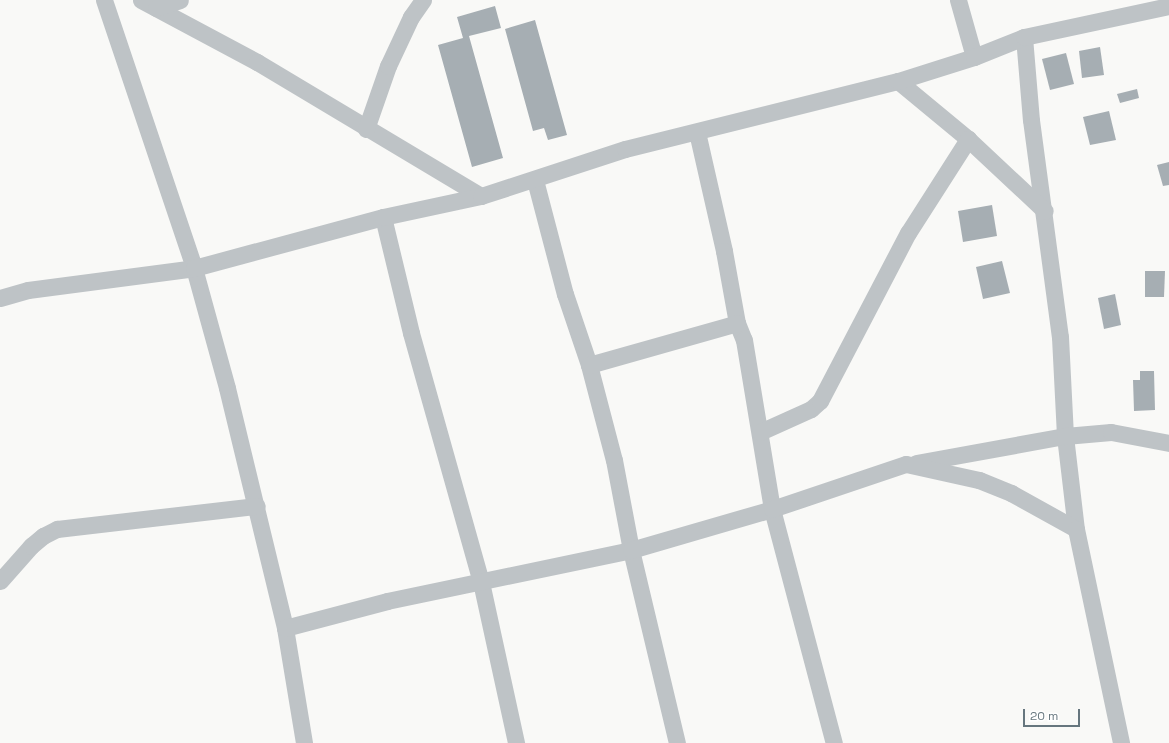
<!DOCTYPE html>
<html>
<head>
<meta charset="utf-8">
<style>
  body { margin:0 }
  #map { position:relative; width:1169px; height:743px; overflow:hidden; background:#f9f9f7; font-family:"Space Grotesk",sans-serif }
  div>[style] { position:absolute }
  .building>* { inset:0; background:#a6aeb3 }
  .street>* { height:17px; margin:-8.5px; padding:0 8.5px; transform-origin:8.5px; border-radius:8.5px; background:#bec3c6 }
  span { translate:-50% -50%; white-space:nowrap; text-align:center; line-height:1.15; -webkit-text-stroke:4px #fff; paint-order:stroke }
  .scale { position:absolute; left:1023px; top:709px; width:57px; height:18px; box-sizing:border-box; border:2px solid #66767e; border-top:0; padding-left:5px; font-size:12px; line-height:14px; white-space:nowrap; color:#66767e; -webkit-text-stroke:3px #fff; paint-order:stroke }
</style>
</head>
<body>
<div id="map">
  <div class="building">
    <i style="clip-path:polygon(495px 6px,501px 28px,469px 36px,503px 158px,472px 167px,438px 45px,463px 38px,457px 17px)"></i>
    <i style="clip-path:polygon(535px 20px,567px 135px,548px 140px,544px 128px,533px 131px,505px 29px)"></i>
    <i style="clip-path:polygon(1100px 47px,1104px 75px,1082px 78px,1079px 51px)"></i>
    <i style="clip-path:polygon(1066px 53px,1074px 84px,1050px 90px,1042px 59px)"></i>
    <i style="clip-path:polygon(1137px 89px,1139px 98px,1120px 103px,1117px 94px)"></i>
    <i style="clip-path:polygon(1109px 111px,1116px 140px,1090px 145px,1083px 117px)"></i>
    <i style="clip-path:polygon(1169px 162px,1169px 185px,1163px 186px,1157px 165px)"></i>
    <i style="clip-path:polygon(992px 205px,997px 236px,963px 242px,958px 211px)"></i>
    <i style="clip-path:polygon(1002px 261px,1010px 293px,983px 299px,976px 267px)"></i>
    <i style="clip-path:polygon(1145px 271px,1165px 271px,1164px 297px,1145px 297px)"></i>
    <i style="clip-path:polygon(1115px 294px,1121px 325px,1104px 329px,1098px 298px)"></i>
    <i style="clip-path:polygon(1140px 371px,1154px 371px,1155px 410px,1134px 411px,1133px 380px,1140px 380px)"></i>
  </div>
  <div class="street">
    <i style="left:104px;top:0;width:283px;rotate:71.4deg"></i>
    <i style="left:194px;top:268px;width:124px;rotate:74.6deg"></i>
    <i style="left:227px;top:388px;width:247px;rotate:76.4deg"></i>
    <i style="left:285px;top:628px;width:117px;rotate:80.6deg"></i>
    <i style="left:141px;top:0;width:132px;rotate:28.1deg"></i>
    <i style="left:257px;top:62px;width:261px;rotate:30.9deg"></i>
    <i style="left:958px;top:0;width:59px;rotate:74.3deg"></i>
    <i style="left:156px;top:8px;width:25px;rotate:-18deg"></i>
    <i style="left:1024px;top:37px;width:83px;rotate:85.2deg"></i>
    <i style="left:1031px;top:120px;width:219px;rotate:82.4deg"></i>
    <i style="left:1060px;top:337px;width:99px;rotate:87.1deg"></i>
    <i style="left:1065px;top:436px;width:94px;rotate:83.3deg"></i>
    <i style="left:898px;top:81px;width:91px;rotate:39.6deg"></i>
    <i style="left:968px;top:139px;width:105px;rotate:43.1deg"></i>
    <i style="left:366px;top:129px;width:67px;rotate:-70.8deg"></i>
    <i style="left:388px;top:66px;width:54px;rotate:-64.9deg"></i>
    <i style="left:411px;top:17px;width:21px;rotate:-55deg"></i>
    <i style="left:697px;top:132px;width:122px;rotate:77.2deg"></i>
    <i style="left:724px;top:251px;width:73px;rotate:79.8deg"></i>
    <i style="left:737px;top:323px;width:18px;rotate:68deg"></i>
    <i style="left:744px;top:340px;width:171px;rotate:80.6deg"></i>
    <i style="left:772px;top:509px;width:242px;rotate:75.2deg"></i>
    <i style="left:535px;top:180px;width:118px;rotate:75.3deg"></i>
    <i style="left:565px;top:294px;width:75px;rotate:71.3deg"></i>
    <i style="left:589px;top:365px;width:98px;rotate:75.3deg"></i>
    <i style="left:614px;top:460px;width:92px;rotate:79.3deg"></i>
    <i style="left:631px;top:550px;width:198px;rotate:76.6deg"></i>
    <i style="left:383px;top:217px;width:119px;rotate:76.4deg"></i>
    <i style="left:411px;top:333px;width:259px;rotate:74.3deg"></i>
    <i style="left:481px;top:582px;width:165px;rotate:77.7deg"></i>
    <i style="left:0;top:298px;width:29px;rotate:-16deg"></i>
    <i style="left:28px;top:290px;width:167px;rotate:-7.5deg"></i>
    <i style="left:194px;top:268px;width:196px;rotate:-15.1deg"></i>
    <i style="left:383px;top:217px;width:100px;rotate:-12.1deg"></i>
    <i style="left:481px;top:196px;width:151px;rotate:-18.1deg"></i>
    <i style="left:625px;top:149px;width:281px;rotate:-14deg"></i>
    <i style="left:898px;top:81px;width:80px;rotate:-17.5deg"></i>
    <i style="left:974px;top:57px;width:54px;rotate:-21.8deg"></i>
    <i style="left:1024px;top:37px;width:148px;rotate:-12.1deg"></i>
    <i style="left:589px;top:365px;width:154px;rotate:-15.8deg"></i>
    <i style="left:760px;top:432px;width:56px;rotate:-24.3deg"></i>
    <i style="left:811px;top:409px;width:12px;rotate:-42deg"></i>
    <i style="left:820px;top:401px;width:190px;rotate:-62.4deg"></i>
    <i style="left:908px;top:233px;width:112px;rotate:-57.4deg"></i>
    <i style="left:916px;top:463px;width:151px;rotate:-10.3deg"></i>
    <i style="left:1065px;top:436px;width:46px;rotate:-5deg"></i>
    <i style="left:1111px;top:432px;width:59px;rotate:10.7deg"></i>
    <i style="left:0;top:581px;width:47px;rotate:-48.5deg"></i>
    <i style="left:31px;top:546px;width:16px;rotate:-40deg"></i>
    <i style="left:43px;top:536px;width:16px;rotate:-27deg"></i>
    <i style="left:57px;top:529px;width:201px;rotate:-6.6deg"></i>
    <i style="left:285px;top:628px;width:106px;rotate:-14.8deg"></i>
    <i style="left:387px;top:601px;width:249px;rotate:-11.8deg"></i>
    <i style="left:631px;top:550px;width:147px;rotate:-16.2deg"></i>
    <i style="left:772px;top:509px;width:141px;rotate:-18.6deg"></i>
    <i style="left:906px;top:464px;width:75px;rotate:12.4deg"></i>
    <i style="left:979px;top:480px;width:35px;rotate:22deg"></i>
    <i style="left:1011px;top:493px;width:74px;rotate:29deg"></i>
    <i style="left:1076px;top:529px;width:219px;rotate:78.1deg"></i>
  </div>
  <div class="scale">20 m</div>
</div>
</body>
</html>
